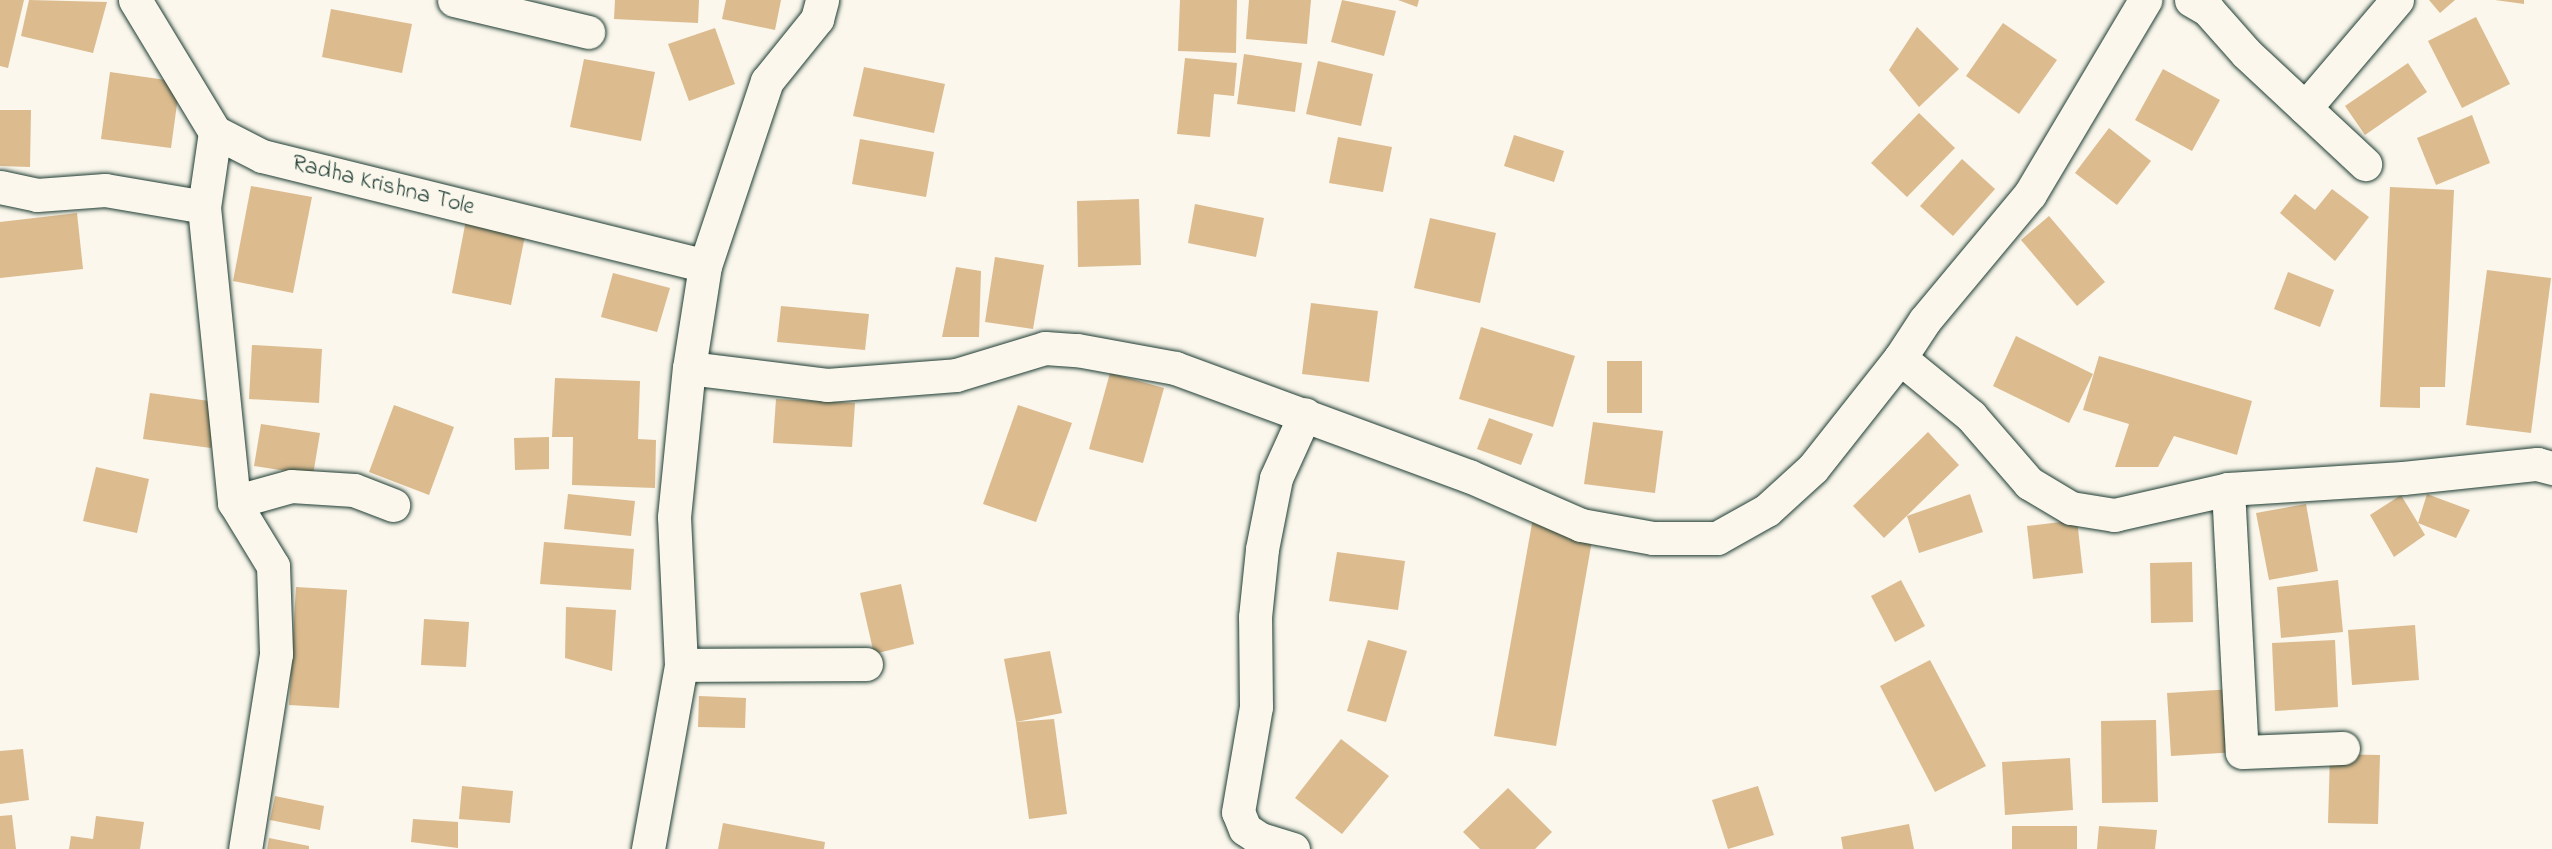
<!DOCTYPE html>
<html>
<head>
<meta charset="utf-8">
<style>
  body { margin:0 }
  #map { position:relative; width:2552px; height:849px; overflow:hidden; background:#fbf7ec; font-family:"Indie Flower",sans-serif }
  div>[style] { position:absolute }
  .building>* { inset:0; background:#dcbb8f }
  .roads { filter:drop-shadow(0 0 2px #1f3d34) drop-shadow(0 0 2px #1f3d34) }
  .minor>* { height:33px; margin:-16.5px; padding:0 16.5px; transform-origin:16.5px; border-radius:16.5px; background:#fbf7ec }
  .tertiary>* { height:33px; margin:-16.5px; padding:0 16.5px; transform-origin:16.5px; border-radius:16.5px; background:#fbf7ec }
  span { translate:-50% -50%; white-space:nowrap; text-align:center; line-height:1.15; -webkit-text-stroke:6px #fbf7ec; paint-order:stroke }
  .street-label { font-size:24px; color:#1f3d34 }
</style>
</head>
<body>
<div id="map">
  <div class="building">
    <i style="clip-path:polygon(0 0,24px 0,8px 68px,0 66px)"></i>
    <i style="clip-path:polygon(29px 0,107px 2px,93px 53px,21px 36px)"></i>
    <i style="clip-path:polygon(615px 0,699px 0,698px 23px,614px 19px)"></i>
    <i style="clip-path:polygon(726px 0,781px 0,775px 30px,722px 19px)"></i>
    <i style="clip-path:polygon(1180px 0,1237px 0,1236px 53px,1178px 51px)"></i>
    <i style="clip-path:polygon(1249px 0,1311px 0,1307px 44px,1246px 39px)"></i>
    <i style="clip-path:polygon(1342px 0,1396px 11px,1384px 56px,1331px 42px)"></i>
    <i style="clip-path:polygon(1398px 0,1419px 0,1417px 7px)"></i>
    <i style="clip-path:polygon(2429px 0,2455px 0,2440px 13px)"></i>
    <i style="clip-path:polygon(2495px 0,2524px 0,2524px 4px)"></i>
    <i style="clip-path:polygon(331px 9px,412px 24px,402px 73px,322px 57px)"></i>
    <i style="clip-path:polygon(2476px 17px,2510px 84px,2462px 108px,2428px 41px)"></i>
    <i style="clip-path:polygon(2003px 23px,2057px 60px,2019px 114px,1966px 76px)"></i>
    <i style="clip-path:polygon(1917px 27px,1959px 69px,1919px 107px,1889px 70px)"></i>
    <i style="clip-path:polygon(715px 28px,735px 84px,689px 101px,668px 44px)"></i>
    <i style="clip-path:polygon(1244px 54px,1302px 63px,1295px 112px,1237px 104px)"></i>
    <i style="clip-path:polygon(1185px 58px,1237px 63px,1234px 96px,1214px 94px,1210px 137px,1177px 134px)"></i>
    <i style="clip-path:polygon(584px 59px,655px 72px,641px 141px,570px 127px)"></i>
    <i style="clip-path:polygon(1318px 61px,1373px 74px,1361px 126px,1306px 114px)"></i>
    <i style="clip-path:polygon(2408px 63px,2427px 92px,2365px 135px,2345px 106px)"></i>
    <i style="clip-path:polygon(864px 67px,945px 84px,934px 133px,853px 116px)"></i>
    <i style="clip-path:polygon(2163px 69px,2220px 100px,2192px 151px,2135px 120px)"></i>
    <i style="clip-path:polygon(110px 72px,180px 82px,171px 148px,101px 139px)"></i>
    <i style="clip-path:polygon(0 110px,31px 110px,30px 167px,0 166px)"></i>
    <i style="clip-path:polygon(1919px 113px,1955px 148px,1907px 197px,1871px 163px)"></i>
    <i style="clip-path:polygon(2472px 115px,2490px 163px,2436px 185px,2417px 138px)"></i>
    <i style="clip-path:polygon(2109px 128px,2151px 161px,2117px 205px,2075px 173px)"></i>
    <i style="clip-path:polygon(1514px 135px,1564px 151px,1554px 182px,1504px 166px)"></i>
    <i style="clip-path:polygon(1338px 137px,1392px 147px,1383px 192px,1329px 183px)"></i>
    <i style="clip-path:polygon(860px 139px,934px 152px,926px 197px,852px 184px)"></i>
    <i style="clip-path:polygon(1962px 159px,1995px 189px,1953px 236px,1920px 206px)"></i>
    <i style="clip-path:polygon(251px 186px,312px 197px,293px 293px,233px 281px)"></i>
    <i style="clip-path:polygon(2390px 187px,2454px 190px,2445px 387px,2420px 387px,2420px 408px,2380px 407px)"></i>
    <i style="clip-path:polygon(2332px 189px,2369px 217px,2335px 261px,2280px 213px,2295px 194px,2315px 210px)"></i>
    <i style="clip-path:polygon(1139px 199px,1141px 265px,1078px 267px,1077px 201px)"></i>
    <i style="clip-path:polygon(1195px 204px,1264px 218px,1256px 257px,1188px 243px)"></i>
    <i style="clip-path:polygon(77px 213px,83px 269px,0 278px,0 222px)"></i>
    <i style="clip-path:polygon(2049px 216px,2105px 282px,2077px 306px,2021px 240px)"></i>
    <i style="clip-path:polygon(1430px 218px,1496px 233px,1480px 303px,1414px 288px)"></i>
    <i style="clip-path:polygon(466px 220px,526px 231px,511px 305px,452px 293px)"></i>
    <i style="clip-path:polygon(995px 257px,1044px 265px,1033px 329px,985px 322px)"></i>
    <i style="clip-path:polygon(956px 267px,981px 271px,979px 337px,942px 337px)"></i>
    <i style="clip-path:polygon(2487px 270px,2551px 278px,2531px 433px,2466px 425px)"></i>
    <i style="clip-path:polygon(2288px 272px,2334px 290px,2320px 327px,2274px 309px)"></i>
    <i style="clip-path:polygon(613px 273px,670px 288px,657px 332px,601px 317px)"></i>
    <i style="clip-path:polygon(1311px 303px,1378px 311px,1369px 382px,1302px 374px)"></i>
    <i style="clip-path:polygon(781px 306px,869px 314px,865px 350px,777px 342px)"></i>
    <i style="clip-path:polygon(1481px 327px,1575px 356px,1553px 427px,1459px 399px)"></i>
    <i style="clip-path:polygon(2016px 336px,2093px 374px,2069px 423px,1993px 386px)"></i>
    <i style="clip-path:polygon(252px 345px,322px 349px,319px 403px,249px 399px)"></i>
    <i style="clip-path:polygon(2099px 356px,2252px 401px,2237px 455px,2174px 436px,2158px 467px,2115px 467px,2129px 424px,2083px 410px)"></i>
    <i style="clip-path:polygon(1607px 361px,1642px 361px,1642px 413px,1607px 413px)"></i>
    <i style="clip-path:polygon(1110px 373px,1164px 388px,1143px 463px,1089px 449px)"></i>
    <i style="clip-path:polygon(555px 378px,640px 381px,638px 439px,656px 440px,655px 488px,572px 485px,573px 437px,552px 437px)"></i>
    <i style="clip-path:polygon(150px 393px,217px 402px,211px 448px,143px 439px)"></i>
    <i style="clip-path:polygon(776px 399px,855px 403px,852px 447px,773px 443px)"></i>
    <i style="clip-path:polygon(394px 405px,454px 427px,429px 495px,369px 472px)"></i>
    <i style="clip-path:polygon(1018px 405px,1072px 423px,1036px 522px,983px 504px)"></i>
    <i style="clip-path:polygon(1489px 418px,1533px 434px,1521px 465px,1477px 449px)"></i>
    <i style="clip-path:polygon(1593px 422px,1663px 431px,1655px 493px,1584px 484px)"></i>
    <i style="clip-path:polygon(261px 424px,320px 433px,313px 475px,254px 466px)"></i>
    <i style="clip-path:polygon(1928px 432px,1959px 465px,1884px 538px,1853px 506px)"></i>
    <i style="clip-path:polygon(549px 437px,549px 469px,515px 470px,514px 438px)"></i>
    <i style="clip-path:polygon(96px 467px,149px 479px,137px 533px,83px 521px)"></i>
    <i style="clip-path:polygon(568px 494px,635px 501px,631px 536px,564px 529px)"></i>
    <i style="clip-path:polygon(1970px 494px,1983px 532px,1919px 553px,1907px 516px)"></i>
    <i style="clip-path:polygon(2427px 494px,2470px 510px,2456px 538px,2418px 523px,2425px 535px,2394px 557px,2370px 515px,2401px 495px,2418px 523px)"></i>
    <i style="clip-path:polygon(2306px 504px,2318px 571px,2269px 580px,2256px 513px)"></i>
    <i style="clip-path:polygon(1533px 518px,1594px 529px,1556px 746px,1494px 736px)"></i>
    <i style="clip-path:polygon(2077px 520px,2083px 573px,2033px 579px,2027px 526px)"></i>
    <i style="clip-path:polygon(544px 542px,634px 549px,631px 590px,540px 584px)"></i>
    <i style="clip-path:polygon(1337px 552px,1405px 561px,1398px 610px,1329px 601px)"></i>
    <i style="clip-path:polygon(2192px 562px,2193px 622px,2151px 623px,2150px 563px)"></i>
    <i style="clip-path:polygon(1901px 580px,1925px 626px,1895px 642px,1871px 596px)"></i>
    <i style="clip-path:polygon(2338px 580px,2343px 632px,2281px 638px,2277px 587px)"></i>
    <i style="clip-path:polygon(901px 584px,914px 644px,874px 654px,860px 593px)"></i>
    <i style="clip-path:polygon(296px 587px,347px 590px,339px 708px,289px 705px)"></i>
    <i style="clip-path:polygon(566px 607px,616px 610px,612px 671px,565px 658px)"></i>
    <i style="clip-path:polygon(424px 619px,469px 622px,466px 667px,421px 665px)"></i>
    <i style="clip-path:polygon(2415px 625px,2419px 680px,2352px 685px,2348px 630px)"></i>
    <i style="clip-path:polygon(1368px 640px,1407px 651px,1386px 722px,1347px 711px)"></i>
    <i style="clip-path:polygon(2335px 640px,2338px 707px,2275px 711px,2272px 643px)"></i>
    <i style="clip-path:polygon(1050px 651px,1062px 713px,1016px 722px,1004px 659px)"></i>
    <i style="clip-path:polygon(1930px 660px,1986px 766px,1935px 792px,1880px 686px)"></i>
    <i style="clip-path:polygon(2234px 689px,2238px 752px,2171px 756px,2167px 693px)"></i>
    <i style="clip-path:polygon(699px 696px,746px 698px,745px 728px,698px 727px)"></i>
    <i style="clip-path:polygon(1054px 719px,1067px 814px,1029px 819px,1016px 722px)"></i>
    <i style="clip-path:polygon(2156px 720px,2158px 802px,2102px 803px,2101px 721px)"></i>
    <i style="clip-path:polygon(1341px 739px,1389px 776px,1342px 834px,1295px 798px)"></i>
    <i style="clip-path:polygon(23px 749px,29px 800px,0 804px,0 751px)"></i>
    <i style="clip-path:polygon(2330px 754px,2380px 755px,2378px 824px,2328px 823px)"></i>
    <i style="clip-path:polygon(2070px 758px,2073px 810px,2005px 815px,2002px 762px)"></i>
    <i style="clip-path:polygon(462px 786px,513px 791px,510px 823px,459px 819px)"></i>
    <i style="clip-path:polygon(1758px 786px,1774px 835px,1728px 849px,1712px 800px)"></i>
    <i style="clip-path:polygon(1508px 788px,1552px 832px,1535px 849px,1480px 849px,1463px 832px)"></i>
    <i style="clip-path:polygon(275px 796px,324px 806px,320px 830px,270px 820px)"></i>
    <i style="clip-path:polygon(12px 815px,16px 849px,0 849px,0 816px)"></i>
    <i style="clip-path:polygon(96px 816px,144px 822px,140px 849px,69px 849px,71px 836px,93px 839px)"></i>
    <i style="clip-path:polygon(413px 819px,458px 822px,458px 848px,411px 842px)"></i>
    <i style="clip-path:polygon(723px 823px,825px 842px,824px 849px,718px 849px)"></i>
    <i style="clip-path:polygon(1909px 824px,1914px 849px,1843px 849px,1841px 837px)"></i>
    <i style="clip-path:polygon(2012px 826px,2077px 826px,2077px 849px,2012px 849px)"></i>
    <i style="clip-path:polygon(2099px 826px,2157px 830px,2155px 849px,2097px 849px)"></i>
    <i style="clip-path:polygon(269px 838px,309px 846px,309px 849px,267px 849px)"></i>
  </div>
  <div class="roads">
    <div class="minor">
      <i style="left:135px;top:0;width:154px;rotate:58.8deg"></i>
      <i style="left:215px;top:132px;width:53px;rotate:27.1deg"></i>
      <i style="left:262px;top:156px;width:456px;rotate:13.9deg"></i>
      <i style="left:454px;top:0;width:138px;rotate:13.4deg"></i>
      <i style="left:2191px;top:0;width:20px;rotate:30deg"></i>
      <i style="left:2208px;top:10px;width:57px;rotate:48.5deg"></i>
      <i style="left:2246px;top:53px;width:163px;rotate:43deg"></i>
      <i style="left:2305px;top:108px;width:142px;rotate:-49.6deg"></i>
      <i style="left:215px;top:132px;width:76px;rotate:98.3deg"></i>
      <i style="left:204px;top:207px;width:297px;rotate:84.2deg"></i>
      <i style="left:234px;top:502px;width:75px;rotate:58.6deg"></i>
      <i style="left:273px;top:566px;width:88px;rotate:88deg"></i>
      <i style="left:276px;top:654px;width:197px;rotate:99deg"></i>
      <i style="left:0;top:187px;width:38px;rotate:12deg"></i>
      <i style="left:37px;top:195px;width:68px;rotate:-4.2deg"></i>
      <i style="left:105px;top:190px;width:100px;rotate:9.7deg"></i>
      <i style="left:1900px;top:358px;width:45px;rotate:-56.7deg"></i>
      <i style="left:1925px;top:320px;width:164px;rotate:-50.2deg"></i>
      <i style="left:2030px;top:194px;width:226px;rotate:-59.3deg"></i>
      <i style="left:689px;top:368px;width:139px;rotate:7deg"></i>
      <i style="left:827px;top:385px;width:129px;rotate:-4.4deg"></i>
      <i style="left:956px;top:375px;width:93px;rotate:-16.9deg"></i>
      <i style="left:1045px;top:348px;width:32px;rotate:4deg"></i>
      <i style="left:1077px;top:350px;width:100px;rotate:10.4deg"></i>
      <i style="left:1175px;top:368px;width:313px;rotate:20.2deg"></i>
      <i style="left:1469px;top:476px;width:122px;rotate:23.6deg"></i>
      <i style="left:1581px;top:525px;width:73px;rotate:10.2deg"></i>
      <i style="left:1653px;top:538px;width:64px"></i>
      <i style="left:1717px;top:538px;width:57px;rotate:-29.2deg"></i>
      <i style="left:1767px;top:510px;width:62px;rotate:-42.4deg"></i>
      <i style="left:1813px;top:468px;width:140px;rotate:-51.7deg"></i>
      <i style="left:1900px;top:358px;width:92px;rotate:39.2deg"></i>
      <i style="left:1971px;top:416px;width:89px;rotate:49.1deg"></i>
      <i style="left:2029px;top:483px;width:49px;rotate:30.8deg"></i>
      <i style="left:2071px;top:508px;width:44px;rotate:9.2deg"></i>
      <i style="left:2114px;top:515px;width:117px;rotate:-12.8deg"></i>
      <i style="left:2228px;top:489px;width:175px;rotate:-3.6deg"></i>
      <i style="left:2403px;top:478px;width:135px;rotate:-6deg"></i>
      <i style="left:2537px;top:464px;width:16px;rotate:15deg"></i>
      <i style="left:2228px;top:489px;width:263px;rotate:87deg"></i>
      <i style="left:2242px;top:752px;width:101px;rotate:-2.3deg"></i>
      <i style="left:234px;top:502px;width:59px;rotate:-15.7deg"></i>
      <i style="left:291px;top:486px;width:63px;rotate:3.6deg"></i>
      <i style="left:354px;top:490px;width:42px;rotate:21deg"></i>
      <i style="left:681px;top:665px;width:185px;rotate:-0.3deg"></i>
      <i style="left:1293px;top:849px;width:34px;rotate:-163deg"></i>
      <i style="left:1260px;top:839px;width:18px;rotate:-146deg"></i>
      <i style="left:1245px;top:829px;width:18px;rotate:-112deg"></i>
      <i style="left:1238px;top:812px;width:107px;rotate:-80.3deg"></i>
      <i style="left:1256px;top:707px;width:90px;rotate:-90.6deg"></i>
      <i style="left:1255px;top:617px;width:68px;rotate:-84.1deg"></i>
      <i style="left:1262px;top:549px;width:72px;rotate:-78.8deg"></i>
      <i style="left:1276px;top:478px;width:70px;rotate:-65.6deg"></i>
    </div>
    <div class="tertiary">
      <i style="left:648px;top:849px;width:187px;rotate:-79.8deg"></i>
      <i style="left:681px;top:665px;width:148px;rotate:-92.7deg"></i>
      <i style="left:674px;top:517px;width:150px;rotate:-84.3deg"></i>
      <i style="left:689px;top:368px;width:103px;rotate:-81.1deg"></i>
      <i style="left:705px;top:266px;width:195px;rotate:-71.5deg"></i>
      <i style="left:767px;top:81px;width:80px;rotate:-51.1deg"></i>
      <i style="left:817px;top:19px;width:20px;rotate:-75deg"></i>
    </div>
  </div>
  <div class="street-label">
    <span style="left:383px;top:186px;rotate:14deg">Radha Krishna Tole</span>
  </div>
</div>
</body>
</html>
